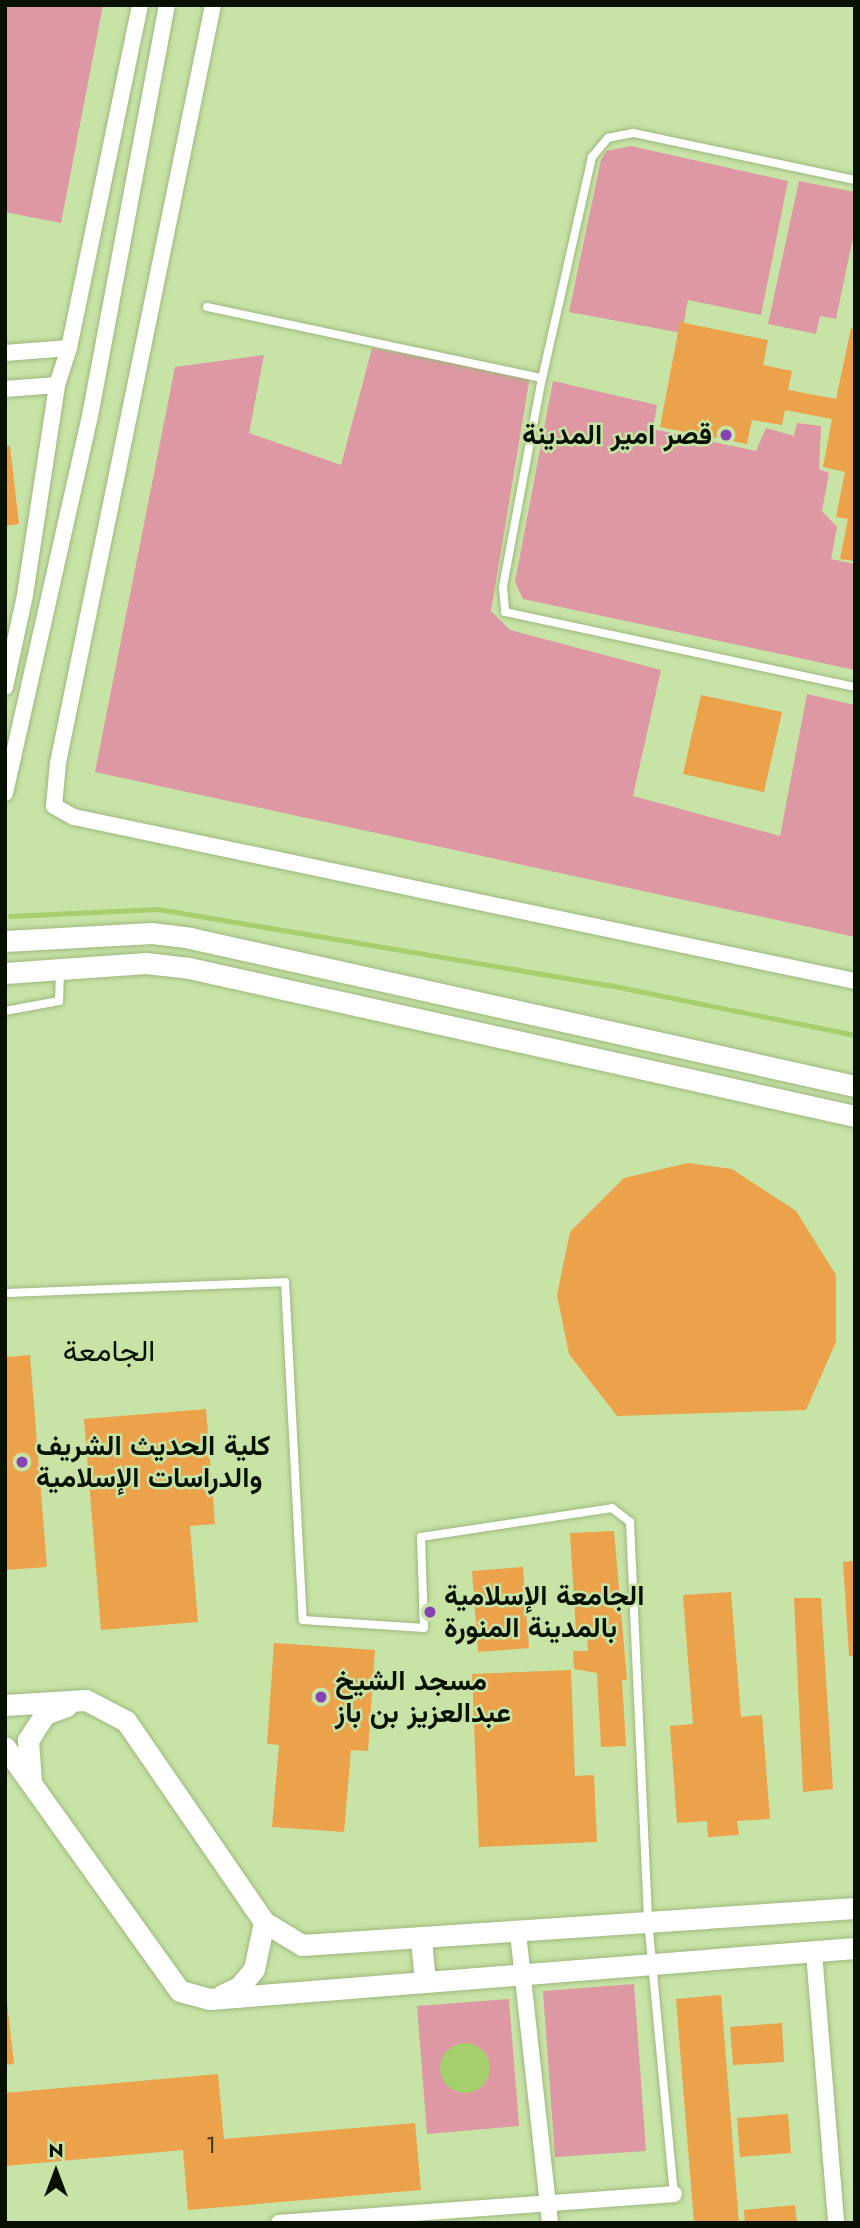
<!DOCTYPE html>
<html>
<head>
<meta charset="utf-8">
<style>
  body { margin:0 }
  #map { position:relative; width:860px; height:2228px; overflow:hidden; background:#c7e3a6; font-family:Jost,Vazirmatn,sans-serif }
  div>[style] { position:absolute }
  .green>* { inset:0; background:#dd98a3 }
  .water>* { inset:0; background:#a5cf6d }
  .round { border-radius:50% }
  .stream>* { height:5px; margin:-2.5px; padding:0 2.5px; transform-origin:2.5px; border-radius:2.5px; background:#a5cf6d }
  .building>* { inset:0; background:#eba24a }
  .roads { filter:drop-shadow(0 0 2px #9db87d) drop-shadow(0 0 2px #9db87d) }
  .lane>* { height:8px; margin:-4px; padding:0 4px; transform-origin:4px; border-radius:4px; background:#fff }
  .street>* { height:16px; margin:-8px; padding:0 8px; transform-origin:8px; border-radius:8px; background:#fff }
  .secondary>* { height:21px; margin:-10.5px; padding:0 10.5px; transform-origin:10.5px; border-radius:10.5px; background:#fff }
  .dots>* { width:19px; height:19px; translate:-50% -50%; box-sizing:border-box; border:4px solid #c7e3a6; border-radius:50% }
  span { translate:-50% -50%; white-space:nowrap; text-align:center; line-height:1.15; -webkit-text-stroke:5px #c7e3a6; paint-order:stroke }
  .number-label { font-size:24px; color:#413512 }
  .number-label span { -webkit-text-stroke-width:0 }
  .poi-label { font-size:28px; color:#081100; font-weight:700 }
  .right { translate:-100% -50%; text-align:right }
  .left { translate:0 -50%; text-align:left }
  .neighbourhood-label { font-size:30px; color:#081100 }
  .frame { position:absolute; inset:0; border:7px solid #081100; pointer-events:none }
  .north { position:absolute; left:21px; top:2137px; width:70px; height:70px; -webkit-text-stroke:5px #c7e3a6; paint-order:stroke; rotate:0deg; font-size:19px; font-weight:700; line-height:28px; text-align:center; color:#081100 }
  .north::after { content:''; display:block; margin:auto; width:24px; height:32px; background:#081100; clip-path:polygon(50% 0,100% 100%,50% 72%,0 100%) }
</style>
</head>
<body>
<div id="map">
  <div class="green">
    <i style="clip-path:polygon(5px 5px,103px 5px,61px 223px,5px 212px)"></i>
    <i style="clip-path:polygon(631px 146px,788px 181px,761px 315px,688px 300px,682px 333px,569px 312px,601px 160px,606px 151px)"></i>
    <i style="clip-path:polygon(799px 181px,855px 192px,855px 228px,836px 319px,820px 316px,816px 334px,768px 324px)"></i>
    <i style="clip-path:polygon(372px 348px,530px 376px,491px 611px,510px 630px,661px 670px,633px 796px,780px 836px,807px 694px,855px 705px,855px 937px,95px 772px,175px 367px,264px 355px,249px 433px,341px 465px)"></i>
    <i style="clip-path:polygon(553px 381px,657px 405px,653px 429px,756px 451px,766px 428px,794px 436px,797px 423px,821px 426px,819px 469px,829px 473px,822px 511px,837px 527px,831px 559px,855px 564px,855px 670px,523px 599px,515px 582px)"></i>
    <i style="clip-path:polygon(634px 1984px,646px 2151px,555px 2157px,543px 1991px)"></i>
    <i style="clip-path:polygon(509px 1999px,519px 2126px,427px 2134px,417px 2006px)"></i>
  </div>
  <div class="water">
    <i class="round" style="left:440px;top:2043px;width:50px;height:50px"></i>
  </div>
  <div class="stream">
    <i style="left:10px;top:916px;width:148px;rotate:-2.7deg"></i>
    <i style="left:158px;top:909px;width:457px;rotate:9.6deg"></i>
    <i style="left:609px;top:985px;width:251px;rotate:11.5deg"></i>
  </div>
  <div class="building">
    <i style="clip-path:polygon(680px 322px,768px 340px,763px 365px,792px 371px,788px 390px,836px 399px,851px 328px,855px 329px,855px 561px,840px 559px,848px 519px,836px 517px,845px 472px,823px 467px,832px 419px,785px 410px,782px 425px,752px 420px,747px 444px,660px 427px)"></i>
    <i style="clip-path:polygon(5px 446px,10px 446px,19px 524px,5px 526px)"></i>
    <i style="clip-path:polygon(701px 695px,782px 712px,764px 792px,683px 774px)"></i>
    <i style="clip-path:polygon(688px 1163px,732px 1169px,796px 1211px,836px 1275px,836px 1342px,806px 1410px,617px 1416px,569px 1354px,557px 1295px,570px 1232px,624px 1178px)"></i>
    <i style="clip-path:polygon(30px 1355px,47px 1567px,5px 1570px,5px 1357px)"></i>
    <i style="clip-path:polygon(206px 1409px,215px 1524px,190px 1526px,198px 1622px,101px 1630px,84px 1419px)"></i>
    <i style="clip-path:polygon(614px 1531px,627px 1680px,622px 1680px,626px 1746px,601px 1747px,597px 1673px,574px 1669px,573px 1651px,588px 1651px,587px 1631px,576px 1631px,570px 1533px)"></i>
    <i style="clip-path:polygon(855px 1561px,855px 1656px,849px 1656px,843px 1562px)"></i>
    <i style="clip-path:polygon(523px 1567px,529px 1648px,478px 1652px,472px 1571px)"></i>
    <i style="clip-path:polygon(731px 1592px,741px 1717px,762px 1715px,770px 1819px,737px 1821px,739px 1835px,708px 1837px,707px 1821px,677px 1823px,670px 1726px,693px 1724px,683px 1595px)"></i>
    <i style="clip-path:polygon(794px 1598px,821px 1598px,833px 1789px,803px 1792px)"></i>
    <i style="clip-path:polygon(274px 1643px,375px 1650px,368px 1751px,351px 1750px,344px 1832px,272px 1827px,279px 1745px,267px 1744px)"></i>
    <i style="clip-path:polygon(571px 1670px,575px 1776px,594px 1775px,597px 1842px,479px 1847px,472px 1674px)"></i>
    <i style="clip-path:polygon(5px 1985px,14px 2064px,5px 2065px)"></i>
    <i style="clip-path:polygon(721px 1995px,739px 2223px,694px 2223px,676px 1999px)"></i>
    <i style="clip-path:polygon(782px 2023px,784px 2062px,733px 2065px,730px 2027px)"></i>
    <i style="clip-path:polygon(218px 2074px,224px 2139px,415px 2123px,421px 2190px,188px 2210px,183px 2150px,5px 2166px,5px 2093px)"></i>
    <i style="clip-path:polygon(788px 2114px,791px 2153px,740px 2157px,737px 2118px)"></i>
    <i style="clip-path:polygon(795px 2205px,797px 2223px,745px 2223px,744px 2210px)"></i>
  </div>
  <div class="roads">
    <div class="lane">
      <i style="left:855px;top:180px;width:227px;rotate:-168deg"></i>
      <i style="left:633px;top:133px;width:25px;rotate:169deg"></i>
      <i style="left:608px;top:138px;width:25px;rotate:130deg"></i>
      <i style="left:592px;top:157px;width:227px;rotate:102.7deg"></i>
      <i style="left:542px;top:378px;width:213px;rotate:100.6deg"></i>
      <i style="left:503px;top:587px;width:25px;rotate:85deg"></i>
      <i style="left:505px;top:612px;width:358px;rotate:12.1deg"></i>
      <i style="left:207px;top:307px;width:342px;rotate:12deg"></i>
      <i style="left:5px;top:1011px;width:55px;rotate:-10.5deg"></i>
      <i style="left:59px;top:1001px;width:30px;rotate:-88deg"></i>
      <i style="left:5px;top:1293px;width:280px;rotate:-2.2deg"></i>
      <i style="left:285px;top:1282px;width:338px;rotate:87deg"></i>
      <i style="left:303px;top:1620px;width:121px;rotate:3.8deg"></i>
      <i style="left:424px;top:1628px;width:91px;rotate:-91.9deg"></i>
      <i style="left:421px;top:1537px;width:193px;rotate:-8.6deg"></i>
      <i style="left:612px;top:1508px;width:23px;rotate:38deg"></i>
      <i style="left:630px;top:1522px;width:398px;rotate:87.4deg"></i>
      <i style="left:648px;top:1920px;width:275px;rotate:84.6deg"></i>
    </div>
    <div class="street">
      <i style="left:213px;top:5px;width:774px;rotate:101.56deg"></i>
      <i style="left:58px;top:763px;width:43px;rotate:95.3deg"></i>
      <i style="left:54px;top:806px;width:23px;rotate:29deg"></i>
      <i style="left:74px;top:817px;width:798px;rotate:11.86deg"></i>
      <i style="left:5px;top:353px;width:64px;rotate:-4.5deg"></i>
      <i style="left:5px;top:389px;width:52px;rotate:-4.4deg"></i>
      <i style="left:5px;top:687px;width:94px;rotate:-77.7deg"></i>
      <i style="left:25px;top:595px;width:212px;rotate:-81.3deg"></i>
      <i style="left:57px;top:385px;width:39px;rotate:-72deg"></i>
      <i style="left:69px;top:348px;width:350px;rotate:-78.3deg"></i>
      <i style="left:5px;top:793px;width:386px;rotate:-77.3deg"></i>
      <i style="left:90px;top:416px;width:418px;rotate:-79.4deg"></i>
      <i style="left:518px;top:1933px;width:292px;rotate:83.7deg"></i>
      <i style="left:814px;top:1953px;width:271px;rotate:85.3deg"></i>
      <i style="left:279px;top:2223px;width:396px;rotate:-4.2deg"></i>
    </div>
    <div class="secondary">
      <i style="left:5px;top:941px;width:147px;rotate:-3.1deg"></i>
      <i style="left:152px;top:933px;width:38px;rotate:7deg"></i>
      <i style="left:190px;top:938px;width:681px;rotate:12.55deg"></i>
      <i style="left:5px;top:973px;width:141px;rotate:-4.1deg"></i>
      <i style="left:146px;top:963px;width:43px;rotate:6.6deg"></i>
      <i style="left:189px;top:968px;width:682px;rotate:12.53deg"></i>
      <i style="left:5px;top:1705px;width:81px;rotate:-3.5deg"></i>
      <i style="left:86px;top:1700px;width:45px;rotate:27.7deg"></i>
      <i style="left:126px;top:1721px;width:244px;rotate:55.5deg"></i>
      <i style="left:264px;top:1922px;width:44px;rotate:31.2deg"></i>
      <i style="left:302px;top:1945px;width:554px;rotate:-3.83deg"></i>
      <i style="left:5px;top:1747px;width:300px;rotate:54.4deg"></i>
      <i style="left:180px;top:1991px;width:31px;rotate:15deg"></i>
      <i style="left:210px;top:1999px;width:647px;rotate:-4.52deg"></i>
      <i style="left:31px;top:1782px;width:42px;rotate:-94.1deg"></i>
      <i style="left:28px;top:1740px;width:31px;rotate:-57deg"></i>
      <i style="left:45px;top:1714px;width:23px;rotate:-20deg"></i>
      <i style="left:421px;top:1939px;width:43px;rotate:84.7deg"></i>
      <i style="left:222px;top:1995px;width:19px;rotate:-25deg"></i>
      <i style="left:239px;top:1987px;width:23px;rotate:-50deg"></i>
      <i style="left:254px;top:1969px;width:48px;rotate:-78deg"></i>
    </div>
  </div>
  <div class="dots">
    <i style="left:726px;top:435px;background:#8642b6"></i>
    <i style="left:22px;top:1462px;background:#8642b6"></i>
    <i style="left:430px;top:1612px;background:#8642b6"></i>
    <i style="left:321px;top:1697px;background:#8642b6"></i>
  </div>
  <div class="number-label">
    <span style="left:211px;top:2145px">1</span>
  </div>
  <div class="poi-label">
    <span class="right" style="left:712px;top:435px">قصر امير المدينة</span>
    <span class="left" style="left:36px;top:1462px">كلية الحديث الشريف<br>والدراسات الإسلامية</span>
    <span class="left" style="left:444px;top:1612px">الجامعة الإسلامية<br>بالمدينة المنورة</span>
    <span class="left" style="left:335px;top:1697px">مسجد الشيخ<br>عبدالعزيز بن باز</span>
  </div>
  <div class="neighbourhood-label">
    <span style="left:109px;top:1351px">الجامعة</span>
  </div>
  <div class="frame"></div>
  <div class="north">N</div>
</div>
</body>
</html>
